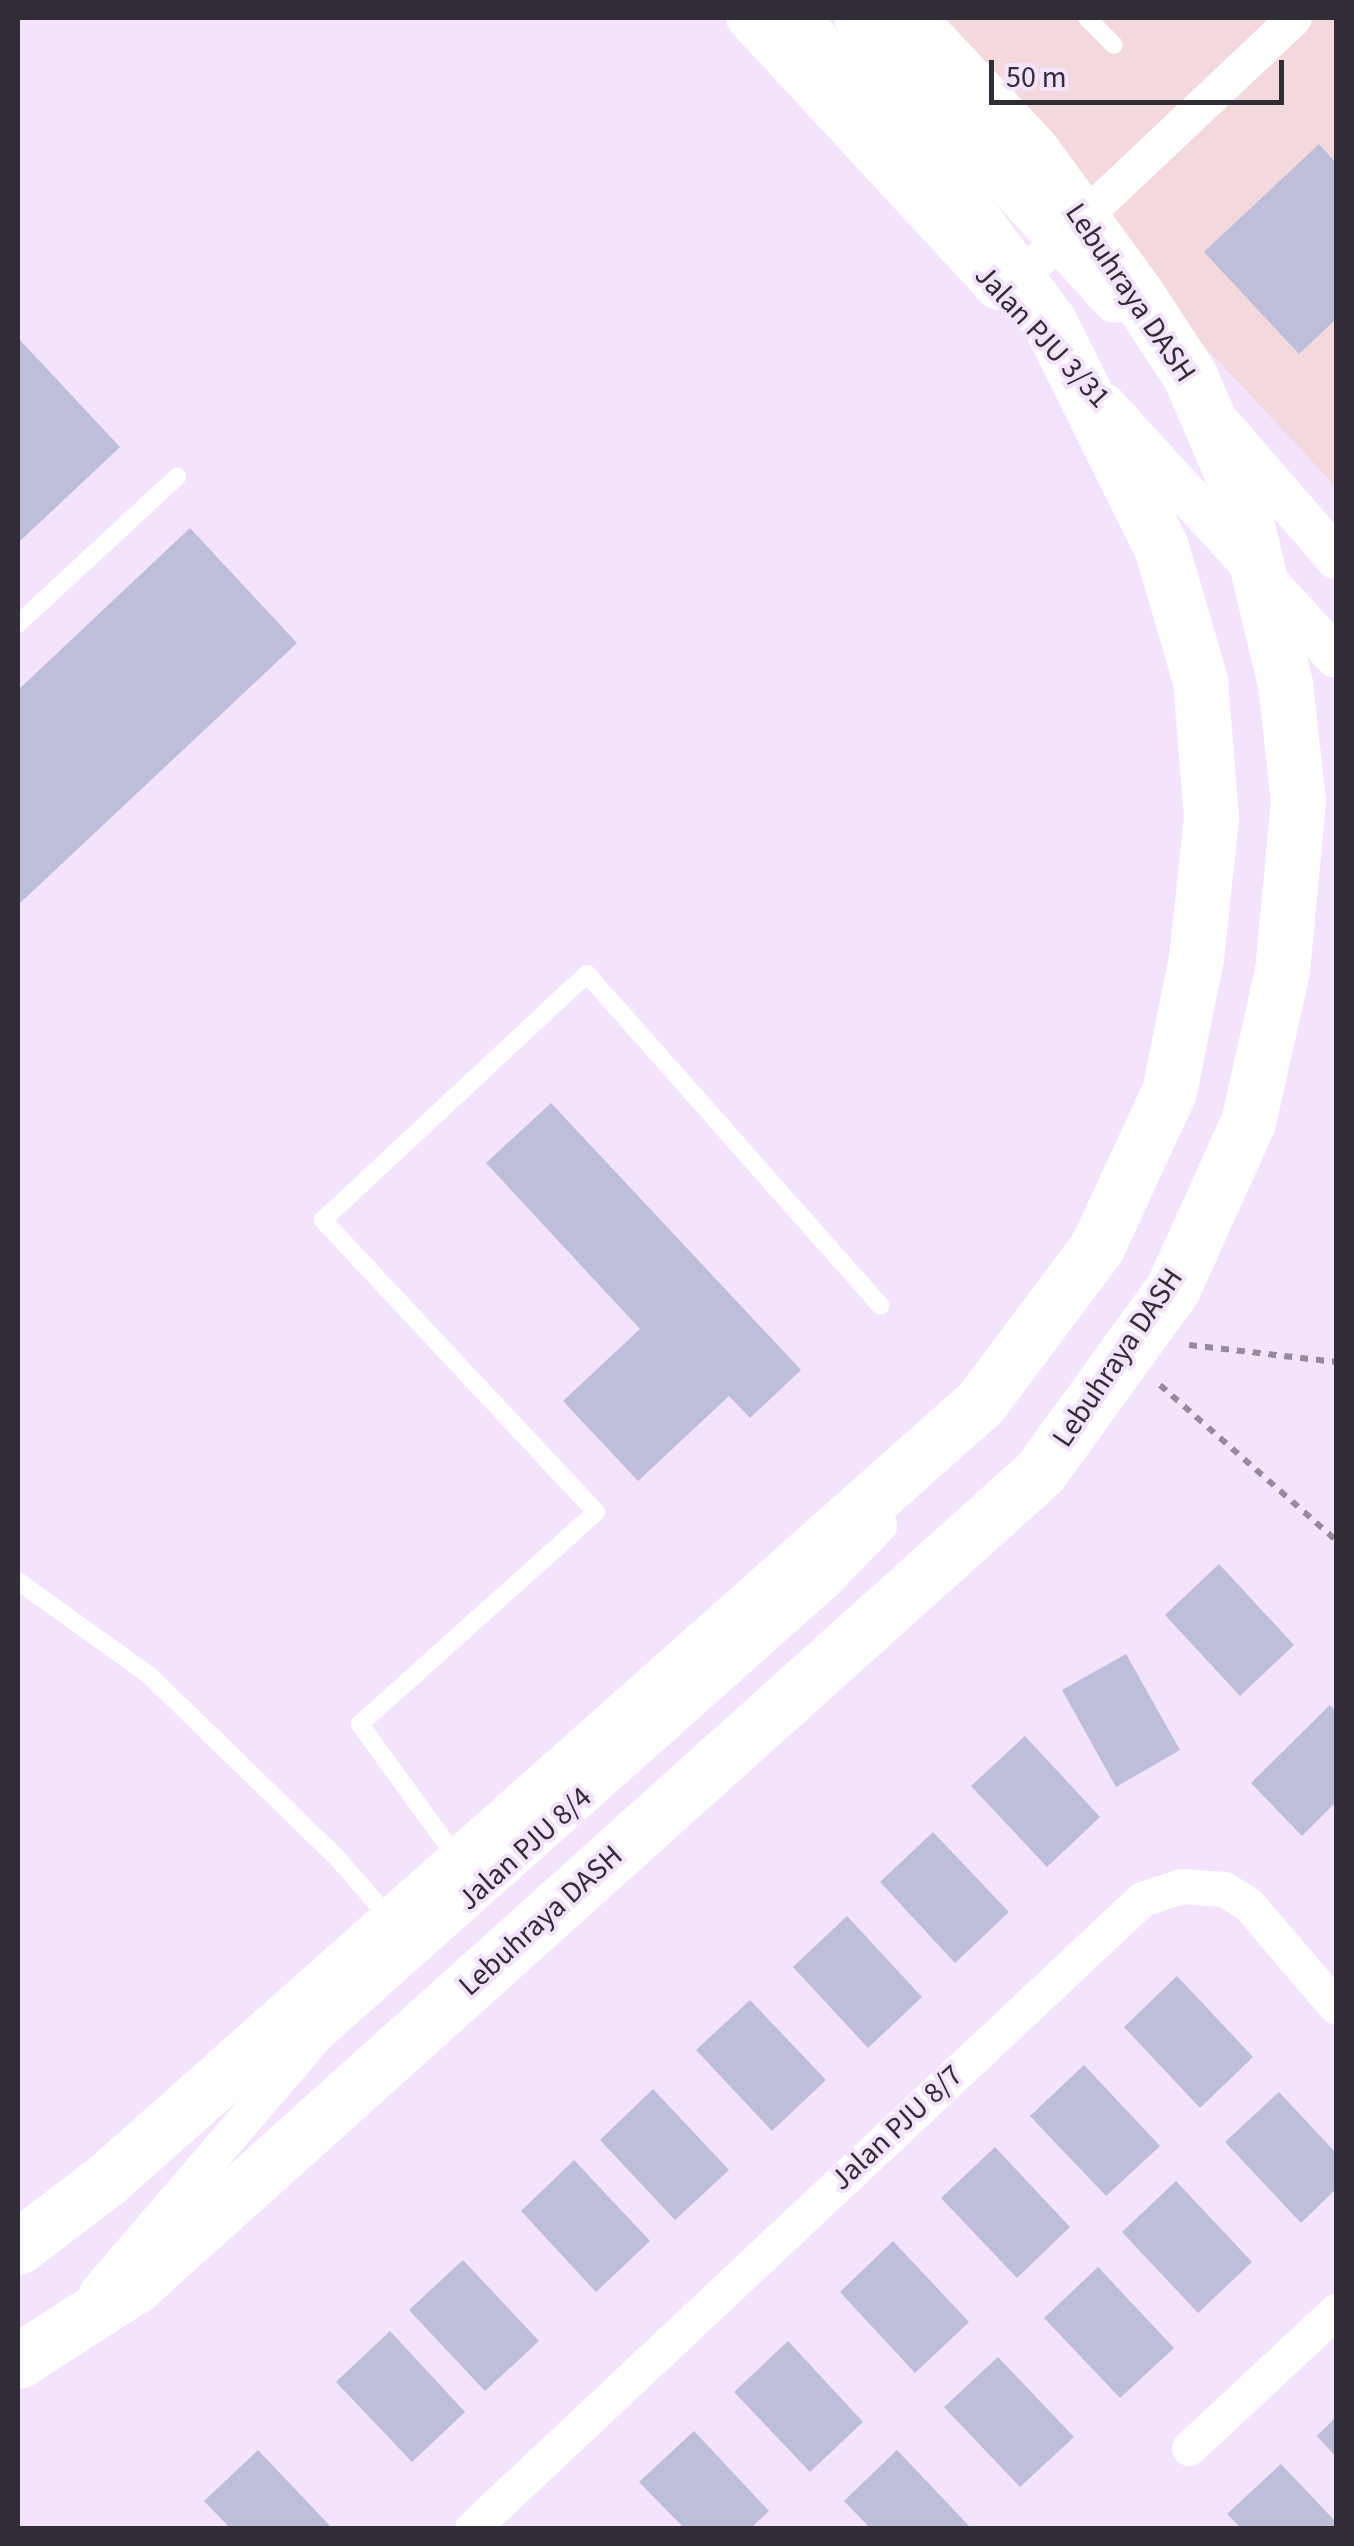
<!DOCTYPE html>
<html>
<head>
<meta charset="utf-8">
<style>
  body { margin:0 }
  #map { position:relative; width:1354px; height:2546px; overflow:hidden; background:#f4e3fd; font-family:"Source Sans 3",sans-serif }
  div>[style] { position:absolute }
  .industrial>* { inset:0; background:#f3d8dc }
  .building>* { inset:0; background:#bcbeda }
  .path>* { height:6px; margin-top:-3px; transform-origin:0; background:repeating-linear-gradient(90deg,#968a9c 0 8px,transparent 0 16px) }
  .service>* { height:18px; margin:-9px; padding:0 9px; transform-origin:9px; border-radius:9px; background:#fff }
  .minor>* { height:35px; margin:-17.5px; padding:0 17.5px; transform-origin:17.5px; border-radius:17.5px; background:#fff }
  .tertiary>* { height:42px; margin:-21px; padding:0 21px; transform-origin:21px; border-radius:21px; background:#fff }
  .motorway>* { height:55px; margin:-27.5px; padding:0 27.5px; transform-origin:27.5px; border-radius:27.5px; background:#fff }
  span { translate:-50% -50%; white-space:nowrap; text-align:center; line-height:1.15; -webkit-text-stroke:8px #f4e3fd; paint-order:stroke }
  .street-label { font-size:30px; color:#322c36 }
  .frame { position:absolute; inset:0; border:20px solid #322c36; pointer-events:none }
  .scale { position:absolute; left:989px; top:60px; width:295px; height:45px; box-sizing:border-box; border:5px solid #322c36; border-top:0; padding-left:12px; font-size:30px; line-height:35px; white-space:nowrap; color:#322c36; -webkit-text-stroke:8px #f4e3fd; paint-order:stroke }
</style>
</head>
<body>
<div id="map">
  <div class="industrial">
    <i style="clip-path:polygon(898px 18px,1336px 18px,1336px 487px)"></i>
  </div>
  <div class="building">
    <i style="clip-path:polygon(1319px 144px,1336px 163px,1336px 319px,1299px 354px,1204px 252px)"></i>
    <i style="clip-path:polygon(18px 338px,120px 447px,18px 543px)"></i>
    <i style="clip-path:polygon(190px 528px,297px 643px,18px 905px,18px 690px)"></i>
    <i style="clip-path:polygon(551px 1103px,801px 1370px,750px 1418px,729px 1396px,638px 1481px,563px 1401px,640px 1329px,486px 1163px)"></i>
    <i style="clip-path:polygon(1219px 1564px,1294px 1645px,1240px 1696px,1165px 1615px)"></i>
    <i style="clip-path:polygon(1126px 1654px,1180px 1750px,1116px 1787px,1062px 1690px)"></i>
    <i style="clip-path:polygon(1330px 1705px,1336px 1712px,1336px 1802px,1302px 1836px,1251px 1783px)"></i>
    <i style="clip-path:polygon(1025px 1736px,1100px 1817px,1047px 1867px,971px 1786px)"></i>
    <i style="clip-path:polygon(933px 1832px,1009px 1912px,955px 1963px,880px 1882px)"></i>
    <i style="clip-path:polygon(847px 1916px,922px 1997px,868px 2048px,793px 1967px)"></i>
    <i style="clip-path:polygon(1177px 1976px,1253px 2057px,1200px 2108px,1124px 2027px)"></i>
    <i style="clip-path:polygon(750px 2000px,826px 2080px,772px 2131px,696px 2050px)"></i>
    <i style="clip-path:polygon(1084px 2065px,1160px 2146px,1106px 2196px,1030px 2116px)"></i>
    <i style="clip-path:polygon(653px 2089px,729px 2170px,675px 2220px,600px 2140px)"></i>
    <i style="clip-path:polygon(1279px 2092px,1336px 2153px,1336px 2189px,1301px 2223px,1225px 2142px)"></i>
    <i style="clip-path:polygon(995px 2147px,1070px 2227px,1017px 2278px,941px 2198px)"></i>
    <i style="clip-path:polygon(574px 2160px,650px 2241px,596px 2292px,521px 2211px)"></i>
    <i style="clip-path:polygon(1176px 2181px,1252px 2262px,1198px 2313px,1122px 2232px)"></i>
    <i style="clip-path:polygon(893px 2241px,969px 2322px,915px 2373px,840px 2292px)"></i>
    <i style="clip-path:polygon(463px 2260px,539px 2341px,485px 2391px,409px 2310px)"></i>
    <i style="clip-path:polygon(1098px 2267px,1174px 2348px,1120px 2398px,1044px 2318px)"></i>
    <i style="clip-path:polygon(390px 2331px,465px 2412px,412px 2462px,336px 2382px)"></i>
    <i style="clip-path:polygon(788px 2341px,863px 2422px,810px 2472px,734px 2392px)"></i>
    <i style="clip-path:polygon(998px 2357px,1074px 2437px,1020px 2487px,944px 2407px)"></i>
    <i style="clip-path:polygon(1336px 2417px,1336px 2457px,1317px 2436px)"></i>
    <i style="clip-path:polygon(694px 2431px,769px 2511px,751px 2528px,684px 2528px,639px 2482px)"></i>
    <i style="clip-path:polygon(258px 2450px,332px 2528px,230px 2528px,204px 2501px)"></i>
    <i style="clip-path:polygon(897px 2450px,971px 2528px,870px 2528px,844px 2501px)"></i>
    <i style="clip-path:polygon(1281px 2464px,1336px 2522px,1336px 2528px,1241px 2528px,1227px 2514px)"></i>
  </div>
  <div class="path">
    <i style="left:1189px;top:1345px;width:148px;rotate:6.6deg"></i>
    <i style="left:1160px;top:1385px;width:235px;rotate:41.4deg"></i>
  </div>
  <div class="service">
    <i style="left:1087px;top:18px;width:38px;rotate:45deg"></i>
    <i style="left:18px;top:624px;width:217px;rotate:-42.8deg"></i>
    <i style="left:18px;top:1581px;width:161px;rotate:35.7deg"></i>
    <i style="left:149px;top:1675px;width:267px;rotate:44.2deg"></i>
    <i style="left:340px;top:1861px;width:75px;rotate:49.3deg"></i>
    <i style="left:459px;top:1861px;width:169px;rotate:-125.9deg"></i>
    <i style="left:360px;top:1724px;width:317px;rotate:-41.9deg"></i>
    <i style="left:596px;top:1512px;width:400px;rotate:-133.1deg"></i>
    <i style="left:323px;top:1220px;width:361px;rotate:-43deg"></i>
    <i style="left:587px;top:974px;width:443px;rotate:48.5deg"></i>
  </div>
  <div class="minor">
    <i style="left:1003px;top:293px;width:400px;rotate:-43.4deg"></i>
    <i style="left:96px;top:2292px;width:338px;rotate:-49.4deg"></i>
    <i style="left:316px;top:2035px;width:682px;rotate:-41.73deg"></i>
    <i style="left:825px;top:1581px;width:78px;rotate:-46deg"></i>
    <i style="left:1189px;top:2448px;width:201px;rotate:-43deg"></i>
    <i style="left:472px;top:2528px;width:919px;rotate:-43.19deg"></i>
    <i style="left:1142px;top:1899px;width:41px;rotate:-18.4deg"></i>
    <i style="left:1181px;top:1886px;width:43px;rotate:4deg"></i>
    <i style="left:1224px;top:1889px;width:28px;rotate:32deg"></i>
    <i style="left:1248px;top:1904px;width:135px;rotate:49.5deg"></i>
  </div>
  <div class="tertiary">
    <i style="left:747px;top:18px;width:369px;rotate:47.2deg"></i>
    <i style="left:855px;top:18px;width:384px;rotate:47.6deg"></i>
    <i style="left:1104px;top:404px;width:343px;rotate:47.5deg"></i>
    <i style="left:1223px;top:427px;width:173px;rotate:49.2deg"></i>
  </div>
  <div class="motorway">
    <i style="left:18px;top:2247px;width:111px;rotate:-37.3deg"></i>
    <i style="left:106px;top:2180px;width:1171px;rotate:-41.64deg"></i>
    <i style="left:981px;top:1402px;width:194px;rotate:-53.2deg"></i>
    <i style="left:1097px;top:1247px;width:172px;rotate:-65.2deg"></i>
    <i style="left:1169px;top:1091px;width:136px;rotate:-78.5deg"></i>
    <i style="left:1196px;top:958px;width:142px;rotate:-83.9deg"></i>
    <i style="left:1211px;top:817px;width:137px;rotate:-94.6deg"></i>
    <i style="left:1200px;top:680px;width:139px;rotate:-106.3deg"></i>
    <i style="left:1161px;top:547px;width:250px;rotate:-116.4deg"></i>
    <i style="left:1050px;top:323px;width:156px;rotate:-126.6deg"></i>
    <i style="left:957px;top:198px;width:246px;rotate:-132.9deg"></i>
    <i style="left:18px;top:2361px;width:139px;rotate:-32.7deg"></i>
    <i style="left:135px;top:2286px;width:1217px;rotate:-41.97deg"></i>
    <i style="left:1040px;top:1472px;width:227px;rotate:-54.1deg"></i>
    <i style="left:1173px;top:1288px;width:182px;rotate:-65.7deg"></i>
    <i style="left:1248px;top:1122px;width:155px;rotate:-77.3deg"></i>
    <i style="left:1282px;top:971px;width:171px;rotate:-84.6deg"></i>
    <i style="left:1298px;top:801px;width:118px;rotate:-96.3deg"></i>
    <i style="left:1285px;top:684px;width:202px;rotate:-103.5deg"></i>
    <i style="left:1238px;top:488px;width:122px;rotate:-113.2deg"></i>
    <i style="left:1190px;top:376px;width:97px;rotate:-123.2deg"></i>
    <i style="left:1137px;top:295px;width:178px;rotate:-126.1deg"></i>
    <i style="left:1032px;top:151px;width:183px;rotate:-133.2deg"></i>
  </div>
  <div class="street-label">
    <span style="left:1130px;top:293px;rotate:56deg">Lebuhraya DASH</span>
    <span style="left:1042px;top:337px;rotate:47deg">Jalan PJU 3/31</span>
    <span style="left:1118px;top:1358px;rotate:-56deg">Lebuhraya DASH</span>
    <span style="left:525px;top:1849px;rotate:-42deg">Jalan PJU 8/4</span>
    <span style="left:541px;top:1921px;rotate:-42deg">Lebuhraya DASH</span>
    <span style="left:897px;top:2128px;rotate:-43deg">Jalan PJU 8/7</span>
  </div>
  <div class="frame"></div>
  <div class="scale">50 m</div>
</div>
</body>
</html>
